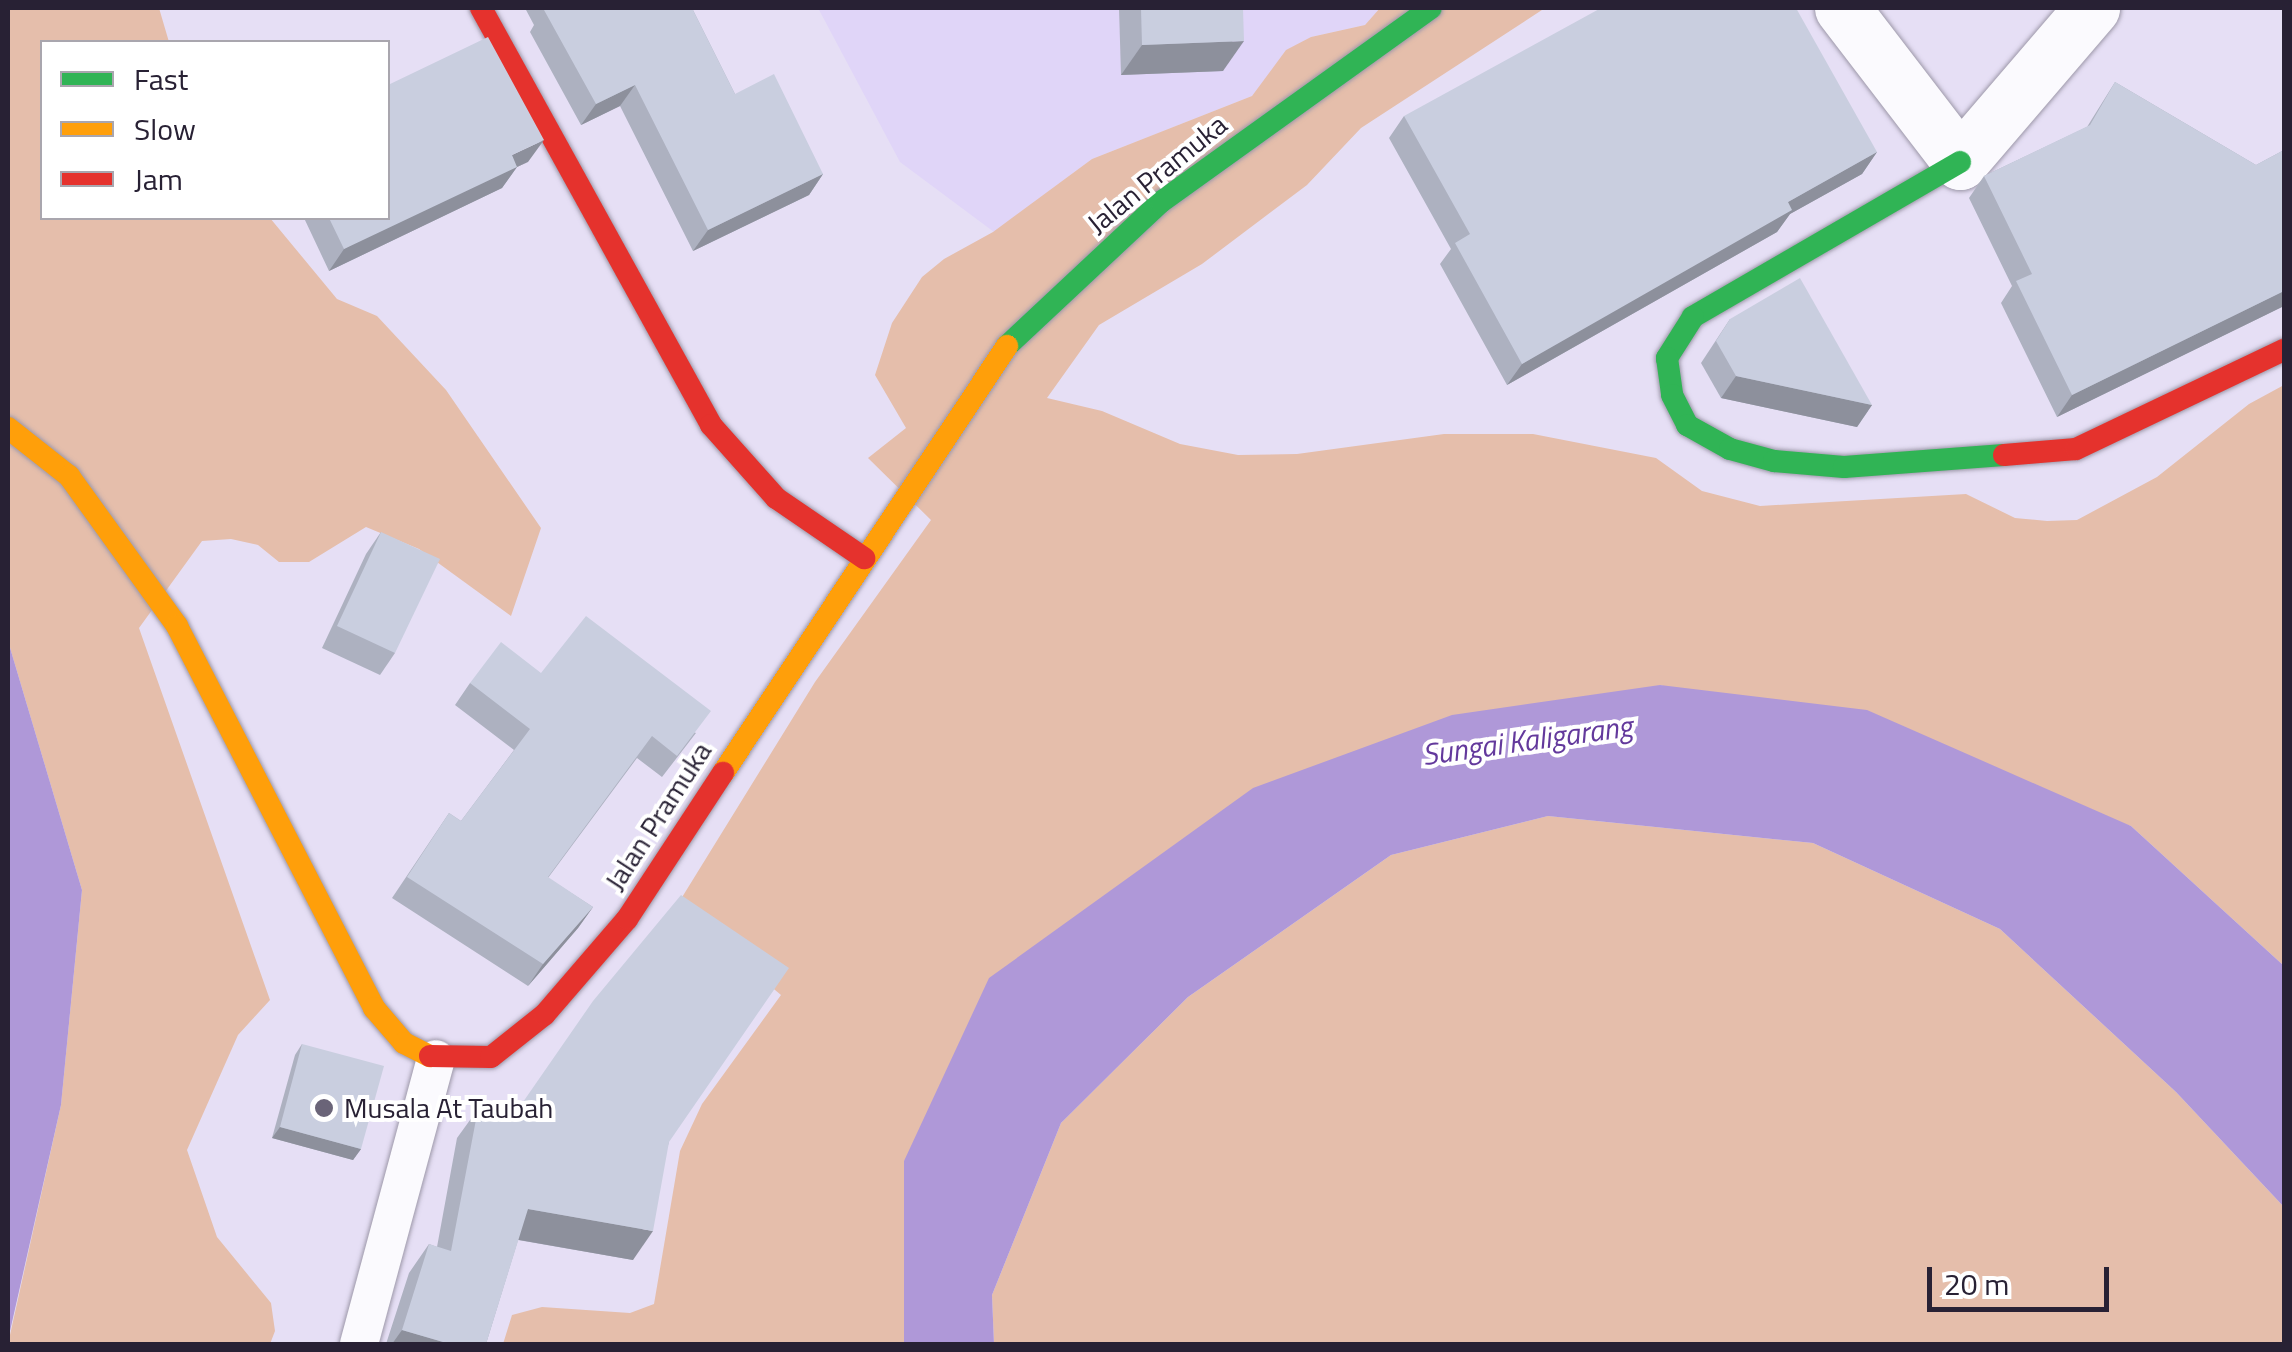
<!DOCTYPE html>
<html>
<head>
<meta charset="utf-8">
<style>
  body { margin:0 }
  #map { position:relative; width:2292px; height:1352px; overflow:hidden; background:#e6dff5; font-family:"Titillium Web",sans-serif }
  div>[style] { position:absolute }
  .built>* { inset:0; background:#e0d5f8 }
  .green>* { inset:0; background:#e5beab }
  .water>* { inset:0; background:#af98d8 }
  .roads { filter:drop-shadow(0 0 2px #9d98a9) drop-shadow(0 0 2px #9d98a9) }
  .lane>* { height:38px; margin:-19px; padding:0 19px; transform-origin:19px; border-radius:19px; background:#fbfafe }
  .street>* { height:55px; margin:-27.5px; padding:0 27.5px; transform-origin:27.5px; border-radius:27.5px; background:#fbfafe }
  .fast>* { height:22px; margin:-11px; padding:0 11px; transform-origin:11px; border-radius:11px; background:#30b455 }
  .slow>* { height:22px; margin:-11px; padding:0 11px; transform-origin:11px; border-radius:11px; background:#ff9f0a }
  .jam>* { height:22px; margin:-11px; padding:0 11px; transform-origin:11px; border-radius:11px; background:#e5322d }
  .wall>* { inset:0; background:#adb1c0 }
  .shaded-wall>* { inset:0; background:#8d909c }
  .building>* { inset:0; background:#c9cedf }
  .dots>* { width:28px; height:28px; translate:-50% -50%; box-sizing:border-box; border:5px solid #fff; border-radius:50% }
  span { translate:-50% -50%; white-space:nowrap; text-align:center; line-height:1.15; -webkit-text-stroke:8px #fff; paint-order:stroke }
  .street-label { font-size:28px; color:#282134 }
  .poi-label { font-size:28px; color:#282134 }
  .left { translate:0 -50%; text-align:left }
  .water-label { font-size:30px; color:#63399c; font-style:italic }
  .frame { position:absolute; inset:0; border:10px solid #282134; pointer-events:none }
  .legend { position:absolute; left:40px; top:40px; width:350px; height:180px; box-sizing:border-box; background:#fff; border:2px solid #a9a6ae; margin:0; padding:12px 18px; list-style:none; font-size:30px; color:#282134 }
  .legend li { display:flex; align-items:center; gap:20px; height:50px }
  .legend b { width:50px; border:2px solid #a9a6ae }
  .scale { position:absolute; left:1927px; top:1267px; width:182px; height:45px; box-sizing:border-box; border:5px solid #282134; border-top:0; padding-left:12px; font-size:30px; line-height:35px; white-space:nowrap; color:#282134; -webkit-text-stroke:8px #fff; paint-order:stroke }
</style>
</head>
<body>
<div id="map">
  <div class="built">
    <i style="clip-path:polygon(818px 8px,1380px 8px,1365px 25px,1311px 37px,1252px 96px,1092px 159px,994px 232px,900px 162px)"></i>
  </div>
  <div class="green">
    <i style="clip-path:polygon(8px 8px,159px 8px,169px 42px,42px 42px,42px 218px,270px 218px,337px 299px,377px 316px,446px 390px,541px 528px,511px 616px,419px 549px,366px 527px,309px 562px,279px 562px,258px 545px,231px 539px,202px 541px,139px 628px,270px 1000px,238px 1035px,187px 1150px,217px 1237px,271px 1303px,275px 1331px,270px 1344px,8px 1344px,61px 1105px,82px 890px,8px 641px)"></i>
    <i style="clip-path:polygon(1380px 8px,1545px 8px,1361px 128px,1307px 185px,1202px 264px,1099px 325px,1047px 398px,1102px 411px,1180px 444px,1238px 455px,1297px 454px,1444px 434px,1533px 434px,1656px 458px,1702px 491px,1760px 506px,1966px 494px,2015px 518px,2047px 521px,2077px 520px,2157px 477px,2249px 404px,2284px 385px,2284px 966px,2131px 826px,1660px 685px,904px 1161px,904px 1344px,503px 1344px,512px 1315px,542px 1307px,630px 1313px,654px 1304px,680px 1151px,702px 1104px,781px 995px,676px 907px,815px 682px,931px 520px,868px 458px,906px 428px,875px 375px,892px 323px,922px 277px,944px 259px,993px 232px,1092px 159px,1252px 96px,1286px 50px,1311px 37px,1365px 25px)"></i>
    <i style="clip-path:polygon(1548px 816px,1813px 843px,2000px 929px,2176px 1092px,2284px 1207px,2284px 1344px,994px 1344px,992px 1295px,1061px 1123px,1188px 997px,1391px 855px)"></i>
  </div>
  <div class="water">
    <i style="clip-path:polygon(8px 641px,82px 890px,61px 1105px,8px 1340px)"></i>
    <i style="clip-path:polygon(1660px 685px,1867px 710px,2131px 826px,2284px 966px,2284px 1207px,2176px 1092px,2000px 929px,1813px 843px,1548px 816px,1391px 855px,1188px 997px,1061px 1123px,992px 1295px,994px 1344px,904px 1344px,904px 1161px,989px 978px,1253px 788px,1452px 715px)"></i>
  </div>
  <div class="roads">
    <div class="lane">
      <i style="left:359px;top:1344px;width:295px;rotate:-74.9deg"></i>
    </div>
    <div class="street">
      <i style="left:1842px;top:8px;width:194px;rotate:52.5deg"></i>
      <i style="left:1960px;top:162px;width:203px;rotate:-49.4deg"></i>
    </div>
    <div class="fast">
      <i style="left:1960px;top:162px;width:309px;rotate:149.9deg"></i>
      <i style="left:1693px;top:317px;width:49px;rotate:122.4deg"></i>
      <i style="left:1667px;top:358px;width:37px;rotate:82deg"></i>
      <i style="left:1672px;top:395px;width:34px;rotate:63deg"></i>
      <i style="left:1687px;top:425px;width:49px;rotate:29.2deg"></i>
      <i style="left:1730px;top:449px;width:46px;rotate:15.3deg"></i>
      <i style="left:1774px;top:461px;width:70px;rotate:4.9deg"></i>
      <i style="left:1844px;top:467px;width:160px;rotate:-4.3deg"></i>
      <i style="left:1007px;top:346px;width:211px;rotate:-43.1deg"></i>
      <i style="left:1161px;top:202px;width:332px;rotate:-35.7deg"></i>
    </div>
    <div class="slow">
      <i style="left:8px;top:428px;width:78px;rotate:38.2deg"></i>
      <i style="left:69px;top:476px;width:185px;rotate:54.2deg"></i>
      <i style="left:177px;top:626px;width:430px;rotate:62.7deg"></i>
      <i style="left:374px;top:1008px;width:46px;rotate:49.4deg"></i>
      <i style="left:404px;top:1043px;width:29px;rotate:27deg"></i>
      <i style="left:723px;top:773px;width:513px;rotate:-56.37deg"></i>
    </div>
    <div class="jam">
      <i style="left:481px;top:8px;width:476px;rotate:61.1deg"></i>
      <i style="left:711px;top:425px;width:98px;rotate:48.3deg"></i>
      <i style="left:776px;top:498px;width:107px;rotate:34.3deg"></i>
      <i style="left:2004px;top:455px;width:72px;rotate:-4.8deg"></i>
      <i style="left:2076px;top:449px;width:230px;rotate:-25.5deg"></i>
      <i style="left:430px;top:1056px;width:61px;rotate:0.9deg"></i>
      <i style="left:491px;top:1057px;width:69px;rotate:-38.5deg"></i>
      <i style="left:545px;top:1014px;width:125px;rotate:-49.2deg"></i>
      <i style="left:627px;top:919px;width:175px;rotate:-56.7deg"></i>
    </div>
  </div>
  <div class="wall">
    <i style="clip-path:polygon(525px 8px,692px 8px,735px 94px,823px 174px,809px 195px,693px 251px,620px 106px,581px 125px,530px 32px,534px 25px)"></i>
    <i style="clip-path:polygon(1119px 8px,1243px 8px,1223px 71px,1121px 75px)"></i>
    <i style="clip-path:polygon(2115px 82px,2256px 165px,2284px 150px,2284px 306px,2057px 417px,2001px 303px,2012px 286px,1969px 198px,1984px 176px,2087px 127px)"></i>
    <i style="clip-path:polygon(1404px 116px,1877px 152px,1862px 174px,1790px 214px,1777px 232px,1507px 385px,1440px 264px,1451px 249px,1389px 138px)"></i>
    <i style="clip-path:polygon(528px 162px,517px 167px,502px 188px,329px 271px,304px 218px,388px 218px)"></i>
    <i style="clip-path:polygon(1730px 319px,1872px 405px,1857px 427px,1721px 398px,1701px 363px)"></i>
    <i style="clip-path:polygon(381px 532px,395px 653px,380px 675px,322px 648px,366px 554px)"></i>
    <i style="clip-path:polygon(541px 673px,696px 733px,662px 777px,637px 758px,548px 878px,593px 907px,578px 928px,528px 986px,392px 898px,449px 813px,461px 821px,514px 750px,455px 705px,470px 683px)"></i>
    <i style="clip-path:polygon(302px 1044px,361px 1149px,353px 1160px,272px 1138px,295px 1055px)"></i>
    <i style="clip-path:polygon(478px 1109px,669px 1142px,633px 1260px,518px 1240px,486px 1344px,386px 1344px,409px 1273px,429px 1244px,437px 1247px,457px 1138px)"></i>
  </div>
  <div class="shaded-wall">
    <i style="clip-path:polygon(1244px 41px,1223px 71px,1121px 75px,1142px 45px)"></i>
    <i style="clip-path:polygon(635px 85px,620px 106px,581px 125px,596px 104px)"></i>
    <i style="clip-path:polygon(544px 140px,528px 162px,517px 167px,502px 188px,329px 271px,344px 249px,512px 155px)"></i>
    <i style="clip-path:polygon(1877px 152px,1862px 174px,1790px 214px,1777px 232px,1507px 385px,1522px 364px,1788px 202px)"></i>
    <i style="clip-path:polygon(823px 174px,809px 195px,693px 251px,708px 230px)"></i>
    <i style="clip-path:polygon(2284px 291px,2284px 306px,2057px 417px,2072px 395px)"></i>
    <i style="clip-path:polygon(1736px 376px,1872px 405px,1857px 427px,1721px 398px)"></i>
    <i style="clip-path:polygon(593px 907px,578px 928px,528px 986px,543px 964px)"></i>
    <i style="clip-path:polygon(280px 1127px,361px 1149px,353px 1160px,272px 1138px)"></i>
    <i style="clip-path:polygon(528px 1209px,653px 1231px,633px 1260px,508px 1238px)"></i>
    <i style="clip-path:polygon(402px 1330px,450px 1344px,392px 1344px)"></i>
  </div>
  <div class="building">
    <i style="clip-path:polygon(551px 8px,692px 8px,735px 94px,774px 74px,823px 174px,708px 230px,635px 85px,596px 104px,544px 10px)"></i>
    <i style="clip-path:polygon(1141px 8px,1243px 8px,1244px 41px,1142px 45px)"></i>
    <i style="clip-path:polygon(1601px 8px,1796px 8px,1877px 152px,1788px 202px,1792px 210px,1522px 364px,1455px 243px,1470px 234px,1404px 116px)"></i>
    <i style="clip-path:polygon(488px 37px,544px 140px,512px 155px,517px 167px,344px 249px,329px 218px,388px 218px,388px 85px)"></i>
    <i style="clip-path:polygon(2115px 82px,2256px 165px,2284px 150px,2284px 291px,2072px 395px,2016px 281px,2032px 274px,1984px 176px,2090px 125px)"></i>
    <i style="clip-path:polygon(1800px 278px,1872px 405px,1736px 376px,1716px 341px,1730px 319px)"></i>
    <i style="clip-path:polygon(381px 532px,440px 559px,395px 653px,337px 626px)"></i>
    <i style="clip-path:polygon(586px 616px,711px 711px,677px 756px,652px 736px,548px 877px,593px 907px,543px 964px,407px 877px,449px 813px,461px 821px,530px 729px,470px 683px,501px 642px,541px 673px)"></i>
    <i style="clip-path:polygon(681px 895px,789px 968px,669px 1142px,653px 1231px,528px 1209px,486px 1344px,450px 1344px,402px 1330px,429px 1244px,451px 1251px,478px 1109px,514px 1115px,593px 1001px)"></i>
    <i style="clip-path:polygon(302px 1044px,384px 1066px,361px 1149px,280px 1127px)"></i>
  </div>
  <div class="dots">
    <i style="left:324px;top:1108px;background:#6a6478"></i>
  </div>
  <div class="street-label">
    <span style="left:1157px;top:174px;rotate:-39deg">Jalan Pramuka</span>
    <span style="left:658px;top:816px;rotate:-57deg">Jalan Pramuka</span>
  </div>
  <div class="poi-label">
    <span class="left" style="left:344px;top:1108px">Musala At Taubah</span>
  </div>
  <div class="water-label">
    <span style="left:1527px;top:740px;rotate:-8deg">Sungai Kaligarang</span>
  </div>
  <div class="frame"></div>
  <ul class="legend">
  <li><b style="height:12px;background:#30b455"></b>Fast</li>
  <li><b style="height:12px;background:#ff9f0a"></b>Slow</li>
  <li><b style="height:12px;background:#e5322d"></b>Jam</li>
  </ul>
  <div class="scale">20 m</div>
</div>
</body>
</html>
